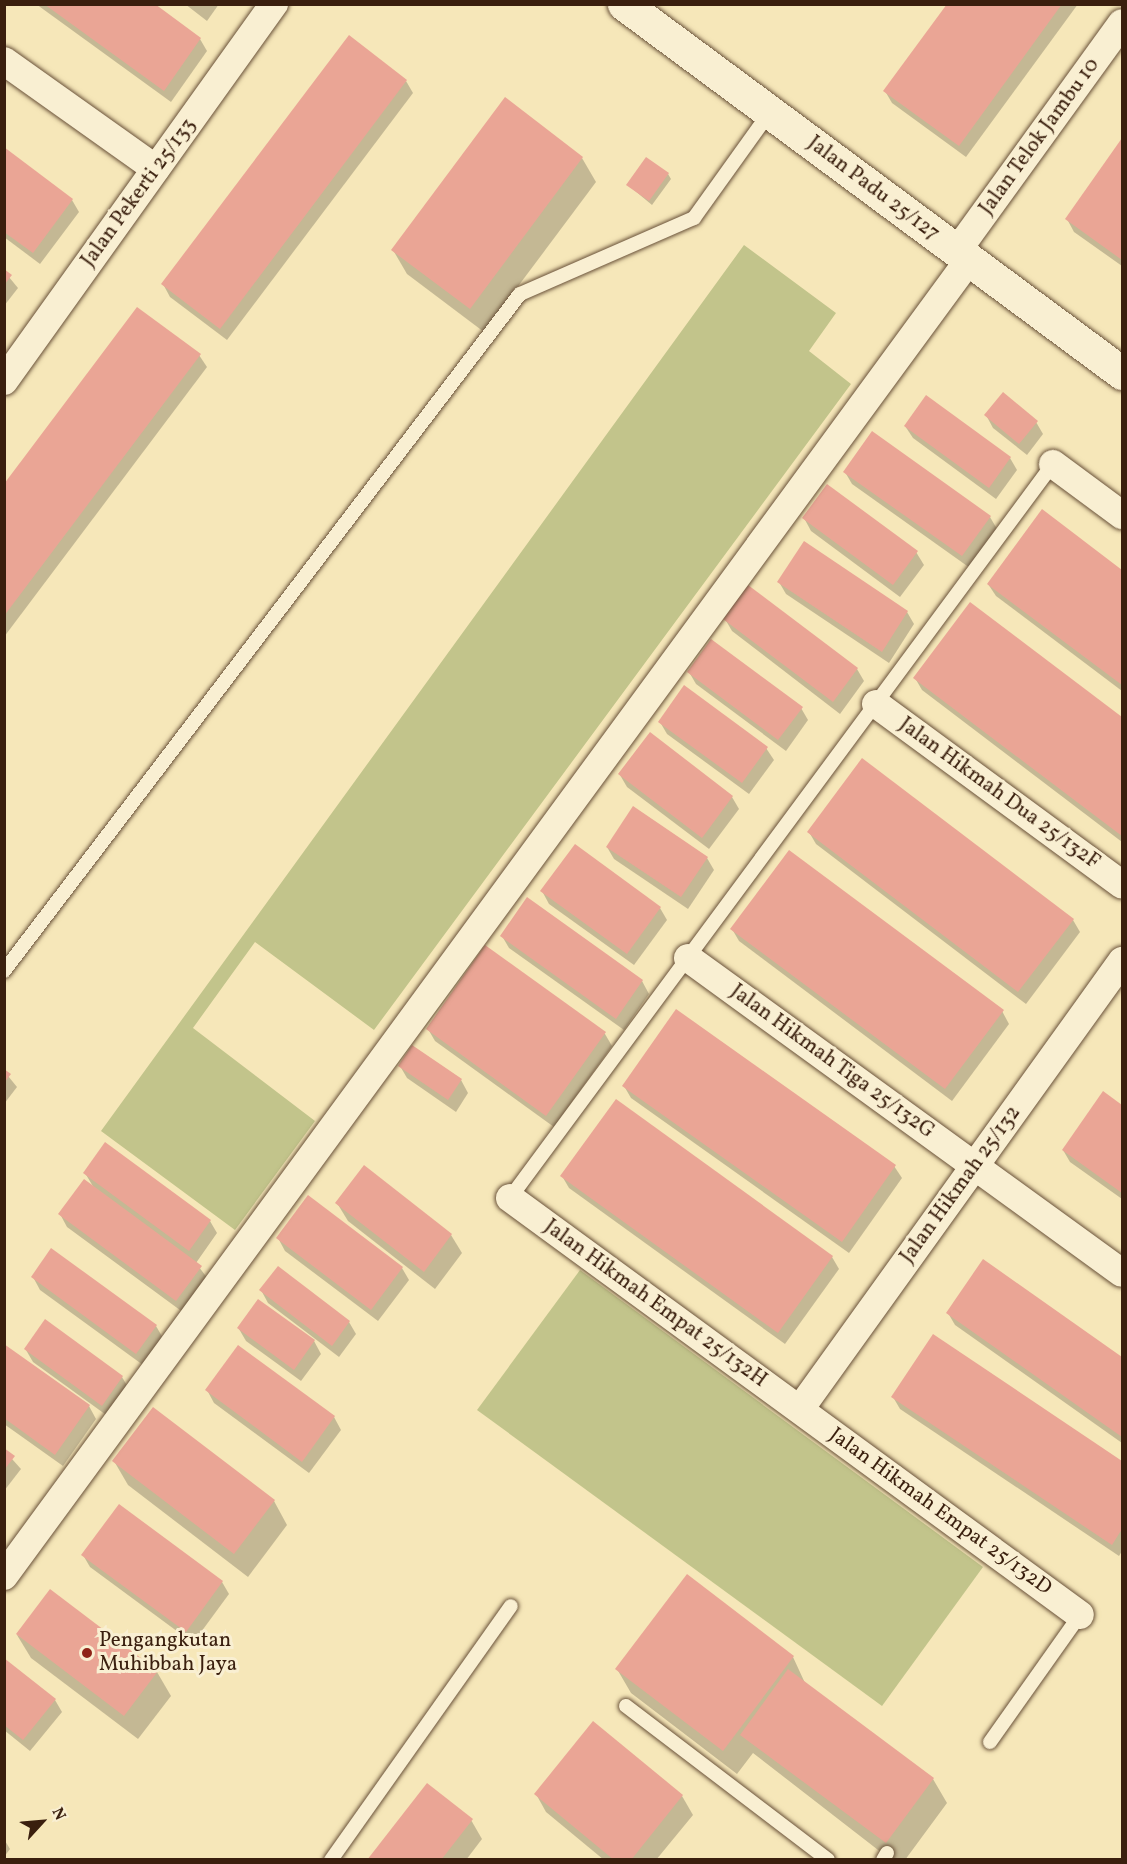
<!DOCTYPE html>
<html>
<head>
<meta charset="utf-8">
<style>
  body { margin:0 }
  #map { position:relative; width:1127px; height:1864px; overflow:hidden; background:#f6e7b9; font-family:Vollkorn,serif }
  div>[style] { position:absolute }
  .green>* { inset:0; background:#c2c48b }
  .shadow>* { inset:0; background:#0003 }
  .building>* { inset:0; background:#eaa595 }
  .roads { filter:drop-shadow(0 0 2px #695139) drop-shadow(0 0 2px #695139) }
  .lane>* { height:14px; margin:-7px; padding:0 7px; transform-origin:7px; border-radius:7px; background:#f9efd2 }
  .street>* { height:28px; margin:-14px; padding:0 14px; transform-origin:14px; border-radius:14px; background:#f9efd2 }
  .secondary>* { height:33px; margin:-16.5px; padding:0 16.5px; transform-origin:16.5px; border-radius:16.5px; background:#f9efd2 }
  .dots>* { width:16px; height:16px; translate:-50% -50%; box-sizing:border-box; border:3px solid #f9efd2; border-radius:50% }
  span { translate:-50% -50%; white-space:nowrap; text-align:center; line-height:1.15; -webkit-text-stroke:6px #f9efd2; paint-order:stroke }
  .street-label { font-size:21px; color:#3a1f0e }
  .poi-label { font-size:21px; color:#3a1f0e }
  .left { translate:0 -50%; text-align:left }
  .frame { position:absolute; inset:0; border:6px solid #3a1f0e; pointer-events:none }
  .north { position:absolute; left:12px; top:1792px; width:60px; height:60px; -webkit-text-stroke:4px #f9efd2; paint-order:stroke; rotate:64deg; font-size:16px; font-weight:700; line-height:24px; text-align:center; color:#3a1f0e }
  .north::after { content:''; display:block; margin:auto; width:21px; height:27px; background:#3a1f0e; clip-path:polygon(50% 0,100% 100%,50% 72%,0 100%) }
</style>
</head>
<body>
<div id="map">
  <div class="green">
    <i style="clip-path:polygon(744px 245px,836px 313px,809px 351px,851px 384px,374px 1030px,255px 942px,193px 1028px,315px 1121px,235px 1230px,101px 1131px)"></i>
    <i style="clip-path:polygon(580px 1270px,983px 1567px,882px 1706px,477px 1410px)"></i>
  </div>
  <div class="shadow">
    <i style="clip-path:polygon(36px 4px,152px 4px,200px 39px,207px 51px,171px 102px)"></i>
    <i style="clip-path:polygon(185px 4px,219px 4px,207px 21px)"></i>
    <i style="clip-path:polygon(949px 4px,1078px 4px,966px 157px,892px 103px,885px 91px)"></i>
    <i style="clip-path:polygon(406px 81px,413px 93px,227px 340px,170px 297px,163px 284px)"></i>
    <i style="clip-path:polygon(1122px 140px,1122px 266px,1074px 232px,1067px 219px)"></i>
    <i style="clip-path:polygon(4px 149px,72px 200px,79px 212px,40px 264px,4px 237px)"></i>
    <i style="clip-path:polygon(582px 158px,596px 182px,484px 332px,407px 274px,393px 250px)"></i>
    <i style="clip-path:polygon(668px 174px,671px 179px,652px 205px,628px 185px)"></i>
    <i style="clip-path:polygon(4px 271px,18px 288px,4px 306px)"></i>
    <i style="clip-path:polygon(199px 355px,207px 367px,4px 637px,4px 487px)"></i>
    <i style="clip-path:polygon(986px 415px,1036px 422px,1043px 434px,1027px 455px,993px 428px)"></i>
    <i style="clip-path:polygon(905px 426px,1010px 458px,1017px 470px,996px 499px,913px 438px)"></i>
    <i style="clip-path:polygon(845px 472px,990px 517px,997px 529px,970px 568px,852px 484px)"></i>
    <i style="clip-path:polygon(1042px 511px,1122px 571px,1122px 691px,996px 596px,988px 584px)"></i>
    <i style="clip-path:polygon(804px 518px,916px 552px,924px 565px,900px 597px,811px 531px)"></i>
    <i style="clip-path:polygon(779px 582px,907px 612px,914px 624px,889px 663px,786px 594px)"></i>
    <i style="clip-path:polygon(749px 587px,857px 669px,864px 681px,840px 714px,732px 631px,725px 619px)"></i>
    <i style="clip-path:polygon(971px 604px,1122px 719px,1122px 842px,922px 690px,915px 678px)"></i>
    <i style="clip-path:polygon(689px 672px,801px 708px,808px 720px,786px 751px,696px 684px)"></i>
    <i style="clip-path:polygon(660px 722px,766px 748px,774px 760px,749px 794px,667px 734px)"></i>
    <i style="clip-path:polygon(620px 775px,732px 797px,739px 809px,709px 849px,627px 787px)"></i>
    <i style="clip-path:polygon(809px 832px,1073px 920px,1080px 932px,1026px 1004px,816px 844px)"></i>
    <i style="clip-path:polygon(607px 847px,707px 858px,714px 870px,688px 909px,614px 859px)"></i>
    <i style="clip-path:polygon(542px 891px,660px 908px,667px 920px,634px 965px,549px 904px)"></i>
    <i style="clip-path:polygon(527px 899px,642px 981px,649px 994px,624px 1030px,509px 948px,502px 936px)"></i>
    <i style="clip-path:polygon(732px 929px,1002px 1011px,1009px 1024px,952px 1101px,739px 941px)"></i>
    <i style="clip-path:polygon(428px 1029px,605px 1034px,612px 1046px,554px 1127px,435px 1041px)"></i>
    <i style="clip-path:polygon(412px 1047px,461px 1080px,468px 1093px,456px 1112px,407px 1078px,400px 1066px)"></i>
    <i style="clip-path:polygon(4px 1071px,17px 1087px,4px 1104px)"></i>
    <i style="clip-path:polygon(624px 1086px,894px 1166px,902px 1178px,849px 1253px,631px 1098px)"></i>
    <i style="clip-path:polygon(1103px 1093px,1122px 1106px,1122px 1199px,1070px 1162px,1063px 1150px)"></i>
    <i style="clip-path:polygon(105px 1144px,210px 1221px,217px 1233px,196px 1263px,208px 1279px,184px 1313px,67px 1227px,60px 1214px,94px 1188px,85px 1173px)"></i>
    <i style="clip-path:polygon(364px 1167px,451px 1235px,462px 1253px,435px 1289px,348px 1221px,337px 1203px)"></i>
    <i style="clip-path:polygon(562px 1176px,832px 1257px,839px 1269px,785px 1344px,569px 1188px)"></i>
    <i style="clip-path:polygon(278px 1238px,402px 1268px,409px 1280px,378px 1321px,285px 1251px)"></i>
    <i style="clip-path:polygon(984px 1261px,1122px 1359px,1122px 1443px,955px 1325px,948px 1313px)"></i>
    <i style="clip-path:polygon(278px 1268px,349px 1322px,356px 1334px,339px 1357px,268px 1303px,261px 1290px)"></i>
    <i style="clip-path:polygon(33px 1277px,156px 1326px,163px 1338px,143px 1365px,40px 1290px)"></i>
    <i style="clip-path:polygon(239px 1329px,314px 1341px,321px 1354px,301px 1381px,246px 1341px)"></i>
    <i style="clip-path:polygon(933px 1336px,1122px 1463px,1122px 1551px,1119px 1556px,900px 1409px,893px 1397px)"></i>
    <i style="clip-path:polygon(4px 1346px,89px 1406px,96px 1419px,63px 1466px,4px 1424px)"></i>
    <i style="clip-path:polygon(26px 1350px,122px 1377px,129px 1389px,109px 1417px,33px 1362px)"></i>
    <i style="clip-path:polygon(207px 1390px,334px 1417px,341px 1430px,309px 1473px,214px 1403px)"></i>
    <i style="clip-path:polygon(4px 1450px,21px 1469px,4px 1491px)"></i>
    <i style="clip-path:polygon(114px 1461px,274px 1501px,287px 1525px,248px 1577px,128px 1485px)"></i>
    <i style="clip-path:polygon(83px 1555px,222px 1582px,229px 1594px,193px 1643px,90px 1567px)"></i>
    <i style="clip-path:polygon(17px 1635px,157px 1672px,171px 1696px,138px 1739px,31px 1658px)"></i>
    <i style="clip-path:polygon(793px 1657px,805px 1683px,933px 1779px,947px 1803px,905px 1860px,891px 1860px,753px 1753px,737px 1774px,631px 1693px,617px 1669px)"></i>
    <i style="clip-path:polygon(4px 1660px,55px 1700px,62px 1712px,30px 1751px,4px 1730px)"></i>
    <i style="clip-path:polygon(593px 1723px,682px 1796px,693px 1815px,656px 1860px,604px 1860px,546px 1812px,536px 1794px)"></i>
    <i style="clip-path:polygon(471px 1820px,482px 1839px,466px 1860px,369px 1860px)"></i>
    <i style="clip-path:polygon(4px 1839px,10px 1849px,4px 1857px)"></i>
  </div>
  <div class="building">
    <i style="clip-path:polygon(44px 4px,155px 4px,201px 38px,164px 91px)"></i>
    <i style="clip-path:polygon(947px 4px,1062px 4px,959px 146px,883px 91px)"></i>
    <i style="clip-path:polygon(349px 35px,407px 80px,220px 329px,161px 284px)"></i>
    <i style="clip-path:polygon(505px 97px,583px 157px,470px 309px,391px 250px)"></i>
    <i style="clip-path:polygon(1122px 138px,1122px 260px,1065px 219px)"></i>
    <i style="clip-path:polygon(4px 147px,73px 199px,33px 253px,4px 232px)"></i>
    <i style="clip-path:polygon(646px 157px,669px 173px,649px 201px,626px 185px)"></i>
    <i style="clip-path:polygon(4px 269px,12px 275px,4px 285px)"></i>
    <i style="clip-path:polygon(137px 307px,201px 354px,4px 616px,4px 484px)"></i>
    <i style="clip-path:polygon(1003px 392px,1038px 421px,1019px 444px,984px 415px)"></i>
    <i style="clip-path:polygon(926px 395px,1011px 457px,989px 488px,904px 426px)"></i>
    <i style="clip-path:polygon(872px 431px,991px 516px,962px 556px,843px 472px)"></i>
    <i style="clip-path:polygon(827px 484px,918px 551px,893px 585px,802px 518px)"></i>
    <i style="clip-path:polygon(1042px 509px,1122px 570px,1122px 685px,987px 584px)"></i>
    <i style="clip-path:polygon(804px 541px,908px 611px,882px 652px,777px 582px)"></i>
    <i style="clip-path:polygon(748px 585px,858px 668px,833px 702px,723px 619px)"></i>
    <i style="clip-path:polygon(970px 602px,1122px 717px,1122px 836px,913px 678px)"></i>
    <i style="clip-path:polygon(711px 639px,803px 707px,778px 740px,687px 672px)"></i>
    <i style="clip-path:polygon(684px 685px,768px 747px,742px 783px,658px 722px)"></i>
    <i style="clip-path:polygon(650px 732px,733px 796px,702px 838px,618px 774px)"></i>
    <i style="clip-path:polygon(862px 758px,1074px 919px,1018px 992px,807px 832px)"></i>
    <i style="clip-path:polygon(633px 806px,708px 857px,681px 897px,606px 847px)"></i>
    <i style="clip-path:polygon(575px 844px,661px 907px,627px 954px,540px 891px)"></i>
    <i style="clip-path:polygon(789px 850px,1004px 1010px,945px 1089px,730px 929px)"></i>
    <i style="clip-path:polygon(527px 897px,643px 980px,616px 1019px,500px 936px)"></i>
    <i style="clip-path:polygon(485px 945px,606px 1032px,546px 1116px,426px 1029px)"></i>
    <i style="clip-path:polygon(676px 1009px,896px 1165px,842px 1242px,622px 1086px)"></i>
    <i style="clip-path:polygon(412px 1045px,462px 1079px,448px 1100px,398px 1066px)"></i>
    <i style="clip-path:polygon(4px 1069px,11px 1074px,4px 1083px)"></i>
    <i style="clip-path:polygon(1103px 1091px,1122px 1105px,1122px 1193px,1062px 1150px)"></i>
    <i style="clip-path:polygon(616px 1099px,833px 1256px,778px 1333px,560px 1176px)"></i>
    <i style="clip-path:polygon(105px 1142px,211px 1220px,189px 1251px,83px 1173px)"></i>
    <i style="clip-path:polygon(364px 1165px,452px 1234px,424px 1272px,335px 1203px)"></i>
    <i style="clip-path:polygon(84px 1179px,202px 1266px,176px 1301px,58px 1214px)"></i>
    <i style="clip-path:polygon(308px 1195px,403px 1267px,371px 1310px,276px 1238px)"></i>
    <i style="clip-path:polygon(51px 1248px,157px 1325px,136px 1354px,31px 1277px)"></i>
    <i style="clip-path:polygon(983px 1259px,1122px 1357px,1122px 1437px,946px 1313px)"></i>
    <i style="clip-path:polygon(278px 1266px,350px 1321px,332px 1346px,259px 1290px)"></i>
    <i style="clip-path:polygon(258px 1299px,315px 1340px,294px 1370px,237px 1328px)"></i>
    <i style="clip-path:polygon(45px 1319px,123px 1376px,102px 1406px,24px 1349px)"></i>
    <i style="clip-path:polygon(933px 1334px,1122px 1461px,1122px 1529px,1112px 1545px,891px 1397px)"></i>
    <i style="clip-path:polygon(4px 1344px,90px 1405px,55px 1455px,4px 1418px)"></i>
    <i style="clip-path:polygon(238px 1345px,335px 1416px,302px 1462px,205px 1390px)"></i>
    <i style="clip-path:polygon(153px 1407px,275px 1500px,234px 1554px,112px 1461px)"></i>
    <i style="clip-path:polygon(4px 1448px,15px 1456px,4px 1470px)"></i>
    <i style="clip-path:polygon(119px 1504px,223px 1581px,186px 1632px,81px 1555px)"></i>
    <i style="clip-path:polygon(687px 1574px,794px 1656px,723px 1751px,615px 1669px)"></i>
    <i style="clip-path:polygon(50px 1589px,158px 1671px,124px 1716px,16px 1634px)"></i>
    <i style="clip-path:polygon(4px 1658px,56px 1699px,23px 1740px,4px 1725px)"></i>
    <i style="clip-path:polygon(788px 1669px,934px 1778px,886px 1843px,740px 1735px)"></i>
    <i style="clip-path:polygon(593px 1721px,683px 1795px,631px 1860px,614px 1860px,534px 1794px)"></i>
    <i style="clip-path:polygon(427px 1783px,473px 1819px,441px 1860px,367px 1860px)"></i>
  </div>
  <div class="roads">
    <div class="lane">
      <i style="left:4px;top:971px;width:851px;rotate:-52.69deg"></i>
      <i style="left:520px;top:294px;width:190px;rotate:-23.6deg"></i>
      <i style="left:694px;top:218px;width:130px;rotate:-54.4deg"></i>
      <i style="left:510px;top:1198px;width:913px;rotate:-53.51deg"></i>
      <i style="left:626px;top:1706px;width:254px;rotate:37.3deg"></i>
      <i style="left:990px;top:1742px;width:156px;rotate:-54.7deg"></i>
      <i style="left:331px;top:1860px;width:311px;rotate:-54.7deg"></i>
      <i style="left:883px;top:1860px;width:8px;rotate:-60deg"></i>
    </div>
    <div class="street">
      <i style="left:4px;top:61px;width:186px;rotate:35.4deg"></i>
      <i style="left:957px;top:251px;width:281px;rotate:-54.1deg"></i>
      <i style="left:4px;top:381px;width:464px;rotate:-54.4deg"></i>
      <i style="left:1053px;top:464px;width:86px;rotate:36.5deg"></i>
      <i style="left:876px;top:704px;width:305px;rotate:36.3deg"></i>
      <i style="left:688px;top:958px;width:536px;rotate:35.97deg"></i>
      <i style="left:510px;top:1198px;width:706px;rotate:36.19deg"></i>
      <i style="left:800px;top:1409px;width:552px;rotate:-54.29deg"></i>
      <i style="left:4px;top:1576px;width:1632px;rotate:-53.75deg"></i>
    </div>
    <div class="secondary">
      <i style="left:624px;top:4px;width:620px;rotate:36.54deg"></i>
    </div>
  </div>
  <div class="dots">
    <i style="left:87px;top:1653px;background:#8f2418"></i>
  </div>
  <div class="street-label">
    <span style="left:1040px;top:137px;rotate:-54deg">Jalan Telok Jambu 10</span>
    <span style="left:873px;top:189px;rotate:37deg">Jalan Padu 25/127</span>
    <span style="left:139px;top:193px;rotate:-54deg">Jalan Pekerti 25/133</span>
    <span style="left:999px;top:794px;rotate:36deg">Jalan Hikmah Dua 25/132F</span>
    <span style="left:832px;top:1062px;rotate:36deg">Jalan Hikmah Tiga 25/132G</span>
    <span style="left:961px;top:1185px;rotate:-54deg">Jalan Hikmah 25/132</span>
    <span style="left:655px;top:1304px;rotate:36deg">Jalan Hikmah Empat 25/132H</span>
    <span style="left:940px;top:1512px;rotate:36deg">Jalan Hikmah Empat 25/132D</span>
  </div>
  <div class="poi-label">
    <span class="left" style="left:99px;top:1653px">Pengangkutan<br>Muhibbah Jaya</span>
  </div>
  <div class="frame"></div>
  <div class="north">N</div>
</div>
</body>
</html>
